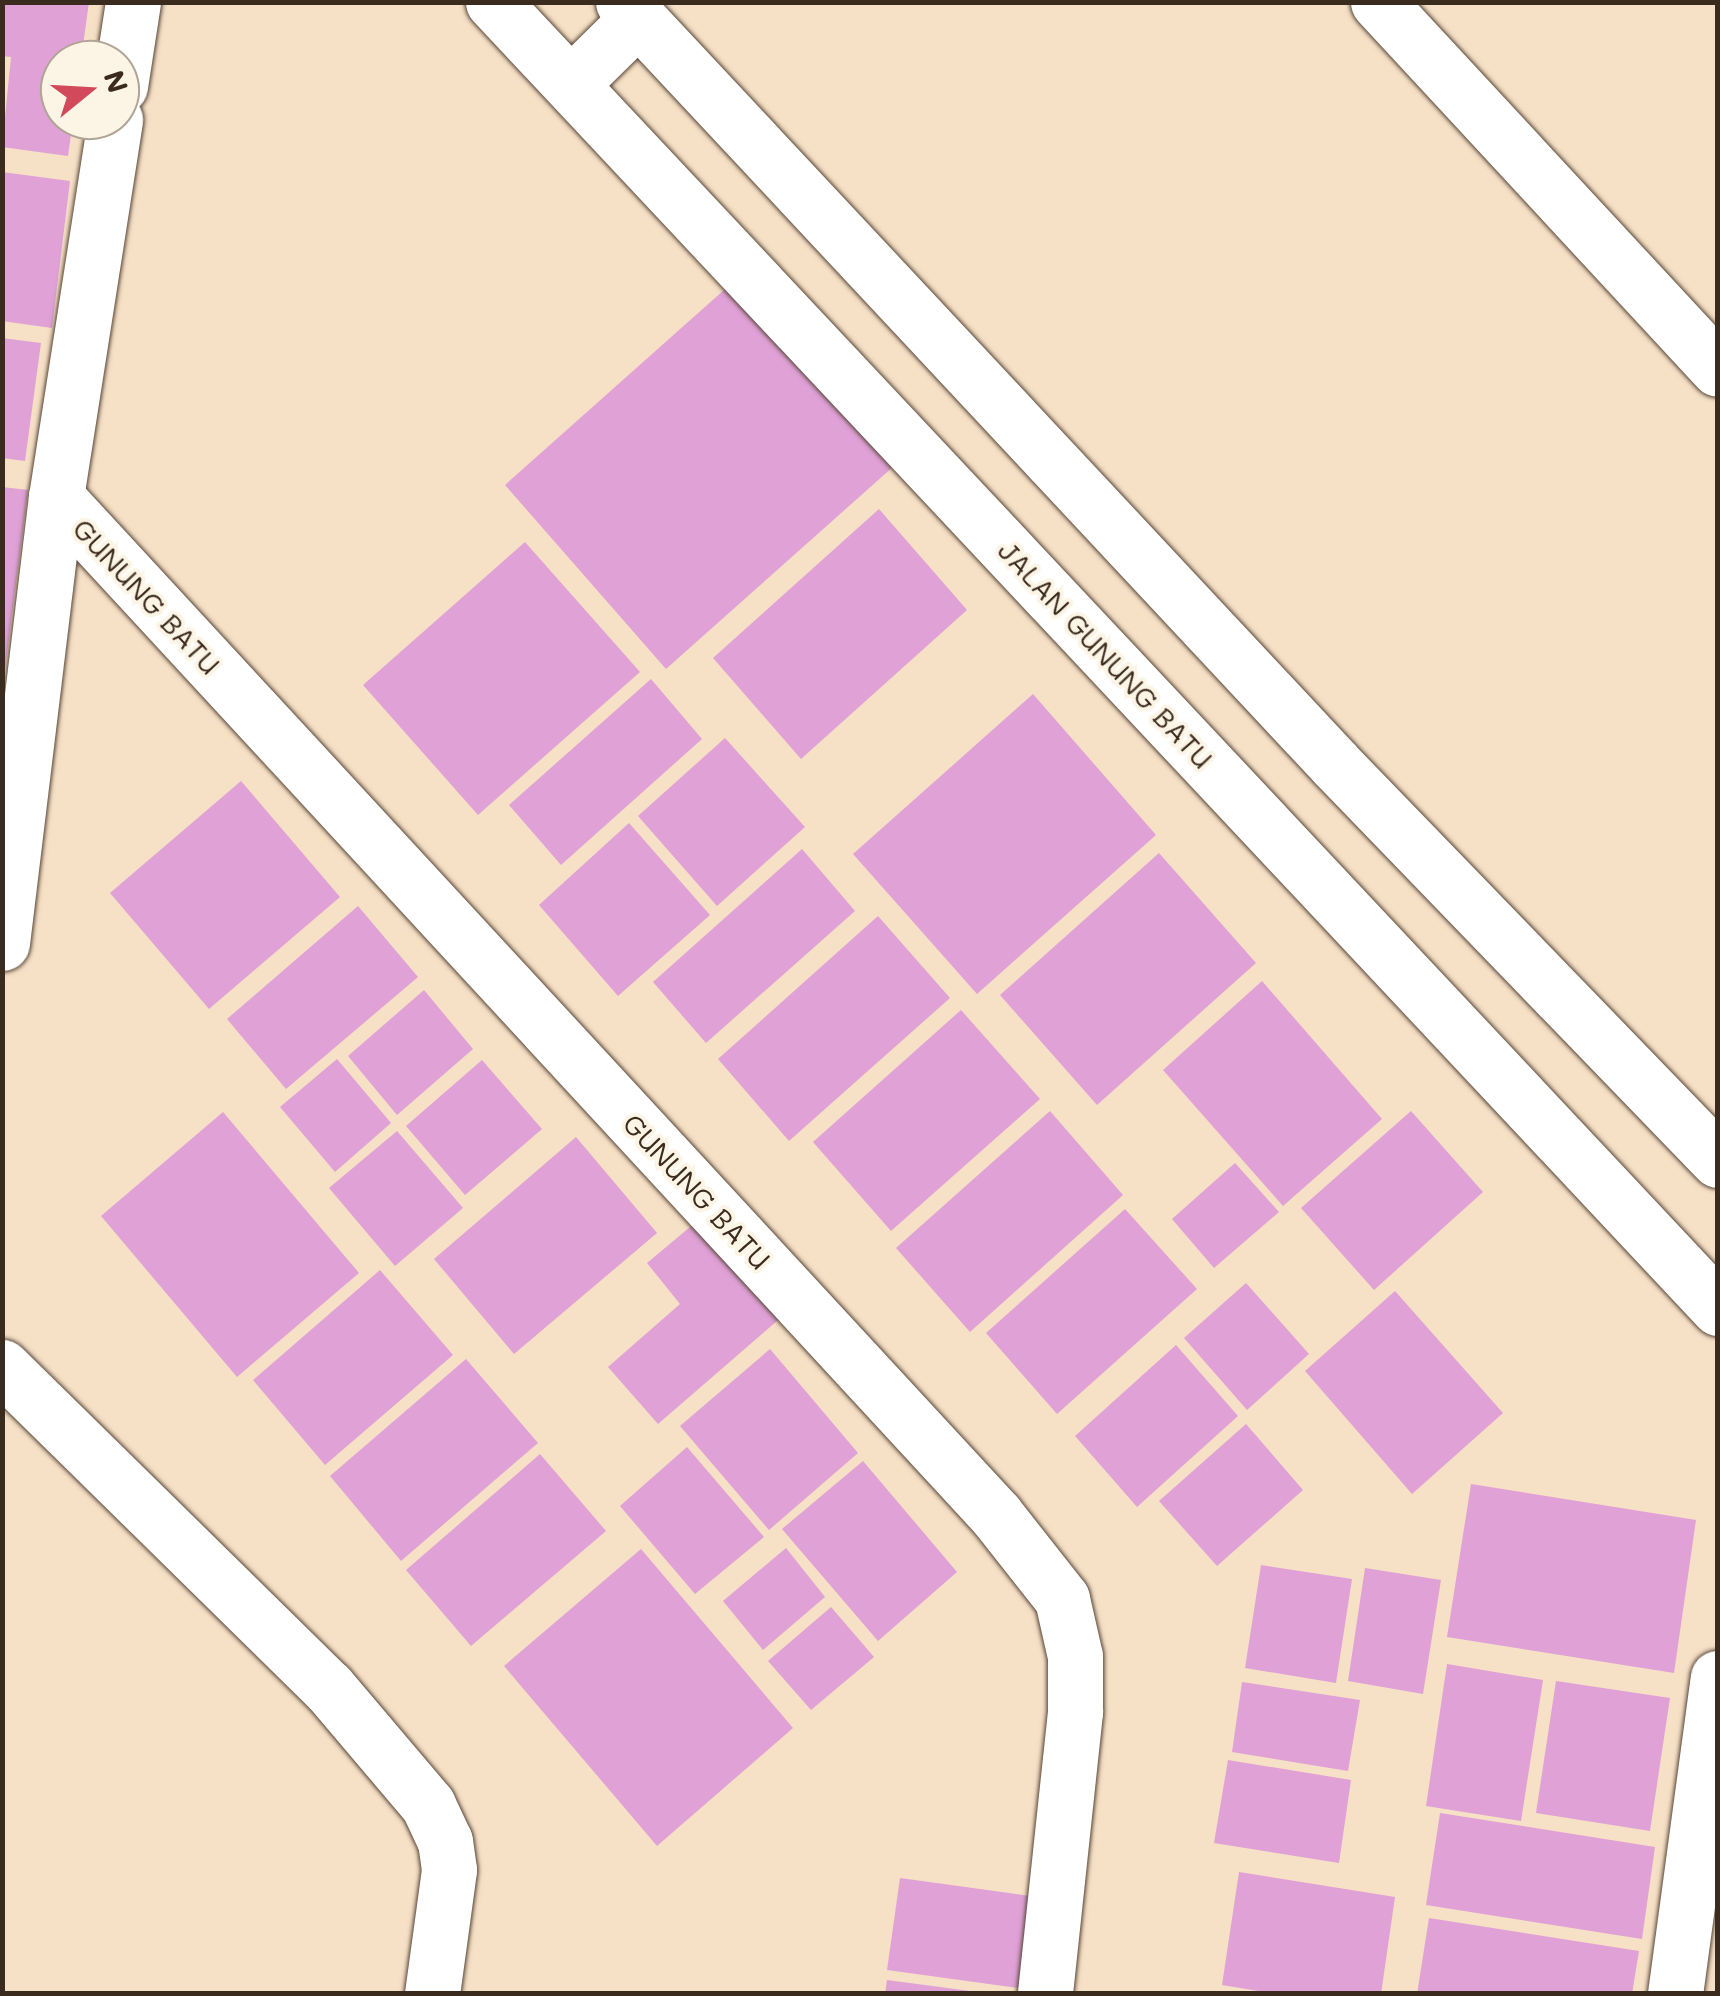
<!DOCTYPE html>
<html>
<head>
<meta charset="utf-8">
<style>
  body { margin:0 }
  #map { position:relative; width:1720px; height:1996px; overflow:hidden; background:#f6e0c6; font-family:Mali,sans-serif }
  div>[style] { position:absolute }
  .building>* { inset:0; background:#dfa1d6 }
  .roads { filter:drop-shadow(0 0 2px #574537) drop-shadow(0 0 2px #574537) }
  .minor>* { height:55px; margin:-27.5px; padding:0 27.5px; transform-origin:27.5px; border-radius:27.5px; background:#fff }
  span { translate:-50% -50%; white-space:nowrap; text-align:center; line-height:1.15; -webkit-text-stroke:8px #fcf5e5; paint-order:stroke }
  .street-label { font-size:28px; color:#3b2a1e }
  .frame { position:absolute; inset:0; border:5px solid #3b2a1e; pointer-events:none }
  .north { position:absolute; left:40px; top:40px; width:100px; height:100px; box-sizing:border-box; background:#fcf5e5; border:2px solid #afa495; border-radius:50%; rotate:72deg; font-size:28px; font-weight:700; line-height:40px; text-align:center; color:#3b2a1e }
  .north::after { content:''; display:block; margin:auto; width:35px; height:45px; background:#d1495b; clip-path:polygon(50% 0,100% 100%,50% 72%,0 100%) }
</style>
</head>
<body>
<div id="map">
  <div class="building">
    <i style="clip-path:polygon(2px 2px,89px 2px,81px 60px,60px 60px,60px 120px,73px 120px,68px 156px,2px 147px,11px 57px,2px 56px)"></i>
    <i style="clip-path:polygon(2px 172px,70px 181px,52px 328px,2px 321px)"></i>
    <i style="clip-path:polygon(733px 282px,894px 466px,666px 669px,505px 485px)"></i>
    <i style="clip-path:polygon(2px 338px,41px 343px,25px 461px,2px 458px)"></i>
    <i style="clip-path:polygon(2px 487px,28px 490px,5px 669px,2px 668px)"></i>
    <i style="clip-path:polygon(879px 509px,967px 610px,801px 759px,713px 658px)"></i>
    <i style="clip-path:polygon(525px 542px,640px 672px,478px 815px,363px 685px)"></i>
    <i style="clip-path:polygon(651px 679px,702px 739px,561px 865px,509px 805px)"></i>
    <i style="clip-path:polygon(1033px 694px,1156px 835px,977px 994px,853px 854px)"></i>
    <i style="clip-path:polygon(725px 738px,805px 827px,717px 906px,638px 816px)"></i>
    <i style="clip-path:polygon(241px 781px,340px 897px,209px 1009px,110px 893px)"></i>
    <i style="clip-path:polygon(629px 823px,710px 915px,618px 996px,539px 905px)"></i>
    <i style="clip-path:polygon(802px 849px,855px 911px,706px 1043px,653px 982px)"></i>
    <i style="clip-path:polygon(1159px 853px,1256px 963px,1097px 1105px,1000px 995px)"></i>
    <i style="clip-path:polygon(358px 906px,418px 977px,286px 1089px,227px 1019px)"></i>
    <i style="clip-path:polygon(878px 916px,950px 998px,789px 1141px,718px 1059px)"></i>
    <i style="clip-path:polygon(1262px 981px,1382px 1119px,1283px 1206px,1163px 1070px)"></i>
    <i style="clip-path:polygon(424px 990px,473px 1049px,397px 1115px,348px 1056px)"></i>
    <i style="clip-path:polygon(961px 1010px,1040px 1099px,891px 1231px,813px 1142px)"></i>
    <i style="clip-path:polygon(337px 1059px,391px 1123px,335px 1172px,280px 1107px)"></i>
    <i style="clip-path:polygon(482px 1060px,542px 1129px,465px 1195px,406px 1126px)"></i>
    <i style="clip-path:polygon(1050px 1111px,1123px 1195px,970px 1332px,896px 1248px)"></i>
    <i style="clip-path:polygon(1411px 1111px,1483px 1192px,1374px 1290px,1301px 1208px)"></i>
    <i style="clip-path:polygon(223px 1112px,359px 1273px,237px 1377px,101px 1216px)"></i>
    <i style="clip-path:polygon(397px 1131px,463px 1208px,395px 1266px,329px 1188px)"></i>
    <i style="clip-path:polygon(576px 1137px,657px 1233px,514px 1354px,434px 1259px)"></i>
    <i style="clip-path:polygon(1235px 1163px,1279px 1212px,1214px 1268px,1172px 1219px)"></i>
    <i style="clip-path:polygon(1125px 1209px,1197px 1289px,1057px 1414px,986px 1333px)"></i>
    <i style="clip-path:polygon(702px 1217px,785px 1314px,658px 1424px,608px 1367px,680px 1304px,647px 1263px)"></i>
    <i style="clip-path:polygon(380px 1270px,453px 1355px,325px 1465px,253px 1380px)"></i>
    <i style="clip-path:polygon(1246px 1283px,1309px 1354px,1247px 1410px,1184px 1338px)"></i>
    <i style="clip-path:polygon(1395px 1291px,1503px 1413px,1412px 1494px,1305px 1371px)"></i>
    <i style="clip-path:polygon(1176px 1345px,1238px 1416px,1137px 1507px,1075px 1436px)"></i>
    <i style="clip-path:polygon(770px 1349px,858px 1453px,769px 1530px,680px 1426px)"></i>
    <i style="clip-path:polygon(466px 1359px,538px 1443px,401px 1561px,330px 1476px)"></i>
    <i style="clip-path:polygon(1246px 1424px,1303px 1490px,1217px 1566px,1159px 1501px)"></i>
    <i style="clip-path:polygon(687px 1447px,764px 1537px,695px 1594px,620px 1506px)"></i>
    <i style="clip-path:polygon(540px 1454px,606px 1531px,471px 1646px,406px 1570px)"></i>
    <i style="clip-path:polygon(863px 1461px,957px 1572px,878px 1641px,782px 1529px)"></i>
    <i style="clip-path:polygon(1471px 1484px,1696px 1520px,1674px 1673px,1447px 1637px)"></i>
    <i style="clip-path:polygon(786px 1548px,825px 1597px,763px 1650px,723px 1601px)"></i>
    <i style="clip-path:polygon(641px 1549px,793px 1728px,657px 1846px,504px 1666px)"></i>
    <i style="clip-path:polygon(1261px 1565px,1352px 1579px,1336px 1683px,1245px 1668px)"></i>
    <i style="clip-path:polygon(1365px 1568px,1441px 1580px,1423px 1694px,1348px 1681px)"></i>
    <i style="clip-path:polygon(831px 1607px,874px 1657px,811px 1710px,768px 1661px)"></i>
    <i style="clip-path:polygon(1447px 1664px,1543px 1680px,1521px 1821px,1426px 1806px)"></i>
    <i style="clip-path:polygon(1556px 1681px,1670px 1698px,1650px 1831px,1536px 1813px)"></i>
    <i style="clip-path:polygon(1242px 1682px,1360px 1700px,1348px 1771px,1232px 1752px)"></i>
    <i style="clip-path:polygon(1228px 1760px,1351px 1780px,1339px 1863px,1214px 1843px)"></i>
    <i style="clip-path:polygon(1440px 1813px,1655px 1847px,1642px 1939px,1426px 1905px)"></i>
    <i style="clip-path:polygon(1239px 1872px,1395px 1897px,1381px 1994px,1277px 1994px,1222px 1985px)"></i>
    <i style="clip-path:polygon(900px 1878px,1037px 1897px,1025px 1989px,887px 1970px)"></i>
    <i style="clip-path:polygon(1429px 1918px,1639px 1951px,1632px 1994px,1417px 1994px)"></i>
    <i style="clip-path:polygon(887px 1980px,970px 1991px,970px 1994px,885px 1994px)"></i>
  </div>
  <div class="roads">
    <div class="minor">
      <i style="left:493px;top:2px;width:1791px;rotate:46.83deg"></i>
      <i style="left:623px;top:2px;width:1043px;rotate:46.94deg"></i>
      <i style="left:1335px;top:764px;width:551px;rotate:45.96deg"></i>
      <i style="left:1378px;top:2px;width:500px;rotate:47.19deg"></i>
      <i style="left:572px;top:83px;width:93px;rotate:-44.6deg"></i>
      <i style="left:120px;top:86px;width:85px;rotate:-81.2deg"></i>
      <i style="left:56px;top:497px;width:1386px;rotate:47.28deg"></i>
      <i style="left:996px;top:1515px;width:107px;rotate:51.8deg"></i>
      <i style="left:1062px;top:1599px;width:58px;rotate:77.2deg"></i>
      <i style="left:1075px;top:1656px;width:56px;rotate:90deg"></i>
      <i style="left:1075px;top:1712px;width:284px;rotate:96.1deg"></i>
      <i style="left:2px;top:943px;width:449px;rotate:-83.1deg"></i>
      <i style="left:56px;top:497px;width:382px;rotate:-81.1deg"></i>
      <i style="left:2px;top:1367px;width:457px;rotate:44.5deg"></i>
      <i style="left:328px;top:1687px;width:155px;rotate:49.7deg"></i>
      <i style="left:428px;top:1805px;width:40px;rotate:65deg"></i>
      <i style="left:445px;top:1841px;width:29px;rotate:82deg"></i>
      <i style="left:449px;top:1870px;width:125px;rotate:97.8deg"></i>
      <i style="left:1675px;top:1994px;width:319px;rotate:-82.3deg"></i>
    </div>
  </div>
  <div class="street-label">
    <span style="left:147px;top:596px;rotate:47deg">GUNUNG BATU</span>
    <span style="left:1106px;top:654px;rotate:47deg">JALAN GUNUNG BATU</span>
    <span style="left:697px;top:1191px;rotate:47deg">GUNUNG BATU</span>
  </div>
  <div class="frame"></div>
  <div class="north">N</div>
</div>
</body>
</html>
